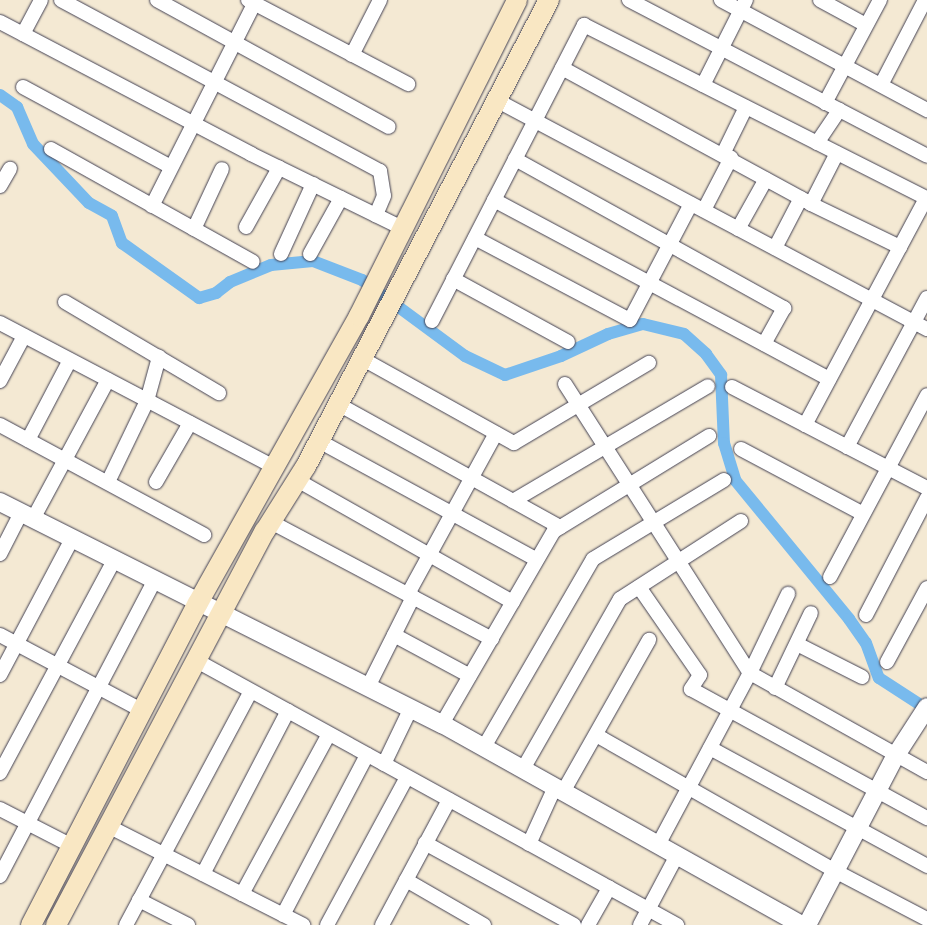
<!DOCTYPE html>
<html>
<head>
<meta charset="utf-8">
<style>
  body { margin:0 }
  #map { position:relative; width:927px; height:925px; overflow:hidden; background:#f4e9d3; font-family:Mynerve,sans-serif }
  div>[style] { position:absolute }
  .canal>* { height:12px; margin:-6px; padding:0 6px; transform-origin:6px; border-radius:6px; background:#78baed }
  .roads { filter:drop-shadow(0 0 1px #424052) drop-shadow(0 0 1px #424052) }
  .minor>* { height:14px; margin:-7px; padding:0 7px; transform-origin:7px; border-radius:7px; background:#fff }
  .tertiary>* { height:18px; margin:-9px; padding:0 9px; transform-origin:9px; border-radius:9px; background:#fff }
  .secondary>* { height:20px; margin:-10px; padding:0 10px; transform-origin:10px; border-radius:10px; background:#f9e7c3 }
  span { translate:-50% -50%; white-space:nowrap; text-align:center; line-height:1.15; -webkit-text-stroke:4px #fff; paint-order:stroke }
</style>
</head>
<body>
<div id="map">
  <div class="canal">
    <i style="left:0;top:95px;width:21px;rotate:35deg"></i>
    <i style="left:17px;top:107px;width:40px;rotate:66.6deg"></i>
    <i style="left:33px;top:144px;width:81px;rotate:46.5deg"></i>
    <i style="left:89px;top:203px;width:26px;rotate:29deg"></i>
    <i style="left:112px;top:216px;width:29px;rotate:70deg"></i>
    <i style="left:122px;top:243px;width:95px;rotate:35.5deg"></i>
    <i style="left:199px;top:298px;width:18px;rotate:-16deg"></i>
    <i style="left:216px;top:293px;width:18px;rotate:-38deg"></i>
    <i style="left:230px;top:282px;width:44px;rotate:-22.5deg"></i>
    <i style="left:271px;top:265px;width:42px;rotate:-5.4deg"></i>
    <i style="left:313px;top:261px;width:53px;rotate:21.2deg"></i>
    <i style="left:362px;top:280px;width:128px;rotate:36.4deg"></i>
    <i style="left:465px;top:356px;width:44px;rotate:25.4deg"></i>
    <i style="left:505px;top:375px;width:59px;rotate:-18.7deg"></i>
    <i style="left:561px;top:356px;width:52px;rotate:-25.1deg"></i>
    <i style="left:608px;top:334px;width:36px;rotate:-16deg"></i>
    <i style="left:643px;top:324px;width:42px;rotate:13.7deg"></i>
    <i style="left:684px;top:334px;width:30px;rotate:42deg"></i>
    <i style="left:706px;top:354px;width:26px;rotate:54deg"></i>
    <i style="left:721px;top:375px;width:68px;rotate:87.5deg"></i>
    <i style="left:724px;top:443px;width:39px;rotate:73deg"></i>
    <i style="left:735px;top:480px;width:180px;rotate:50.6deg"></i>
    <i style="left:849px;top:619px;width:29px;rotate:55deg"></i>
    <i style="left:866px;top:643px;width:37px;rotate:70deg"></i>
    <i style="left:879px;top:678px;width:57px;rotate:32.9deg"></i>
  </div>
  <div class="roads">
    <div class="minor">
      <i style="left:61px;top:0;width:362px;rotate:28.2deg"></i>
      <i style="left:380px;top:171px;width:25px;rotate:81deg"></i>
      <i style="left:384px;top:196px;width:21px;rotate:113deg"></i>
      <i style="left:157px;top:0;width:264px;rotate:28.7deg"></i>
      <i style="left:248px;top:0;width:181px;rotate:27.7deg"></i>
      <i style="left:629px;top:0;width:336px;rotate:27.6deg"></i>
      <i style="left:721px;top:0;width:234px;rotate:28.1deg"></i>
      <i style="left:820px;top:0;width:52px;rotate:28.5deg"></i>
      <i style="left:0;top:22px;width:284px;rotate:27.7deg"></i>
      <i style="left:251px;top:154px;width:168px;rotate:26.1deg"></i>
      <i style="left:23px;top:34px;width:38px;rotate:-62deg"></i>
      <i style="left:352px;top:55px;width:62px;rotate:-63deg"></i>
      <i style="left:562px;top:68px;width:284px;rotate:28.6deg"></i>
      <i style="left:811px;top:204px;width:99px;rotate:25.8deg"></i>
      <i style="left:703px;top:85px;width:95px;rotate:-63.2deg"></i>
      <i style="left:881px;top:85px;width:96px;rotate:-62.6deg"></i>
      <i style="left:23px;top:87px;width:168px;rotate:28.4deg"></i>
      <i style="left:496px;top:100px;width:488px;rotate:28deg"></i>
      <i style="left:825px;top:103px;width:117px;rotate:-61.9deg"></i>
      <i style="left:817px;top:143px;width:40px;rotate:-56deg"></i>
      <i style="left:51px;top:149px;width:231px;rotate:29.2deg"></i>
      <i style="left:723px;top:154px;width:52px;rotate:-63.9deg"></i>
      <i style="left:515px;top:159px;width:308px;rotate:29deg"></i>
      <i style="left:784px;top:308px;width:41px;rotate:119.1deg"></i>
      <i style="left:0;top:186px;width:20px;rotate:-60deg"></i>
      <i style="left:494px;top:200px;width:380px;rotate:28.1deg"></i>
      <i style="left:811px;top:204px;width:57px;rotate:-63deg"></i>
      <i style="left:152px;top:206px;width:231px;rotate:-63.2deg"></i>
      <i style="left:704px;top:210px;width:59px;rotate:-62.6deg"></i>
      <i style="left:246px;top:227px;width:68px;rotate:-60.8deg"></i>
      <i style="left:194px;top:229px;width:66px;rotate:-65deg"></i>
      <i style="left:738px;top:229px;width:57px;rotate:-60.8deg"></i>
      <i style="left:475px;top:238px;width:175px;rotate:27.9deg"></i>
      <i style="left:630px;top:320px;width:131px;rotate:-62.3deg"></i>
      <i style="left:775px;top:248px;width:56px;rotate:-62.5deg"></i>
      <i style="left:281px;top:254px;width:77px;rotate:-65.4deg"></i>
      <i style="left:310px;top:254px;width:64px;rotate:-61deg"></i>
      <i style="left:453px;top:279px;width:131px;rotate:28.7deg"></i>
      <i style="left:65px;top:302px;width:179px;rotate:30.6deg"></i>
      <i style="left:432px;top:321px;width:333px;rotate:-62.8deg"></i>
      <i style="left:584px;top:25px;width:384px;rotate:26.8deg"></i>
      <i style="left:0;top:323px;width:310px;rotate:27.7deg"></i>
      <i style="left:361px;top:358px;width:175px;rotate:29.1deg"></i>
      <i style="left:514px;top:443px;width:157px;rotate:-30.7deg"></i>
      <i style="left:0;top:381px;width:51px;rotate:-61.9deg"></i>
      <i style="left:565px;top:384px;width:343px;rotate:57.4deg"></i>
      <i style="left:750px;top:673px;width:203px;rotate:29.2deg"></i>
      <i style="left:732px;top:387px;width:220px;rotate:27.4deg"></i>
      <i style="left:338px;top:404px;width:254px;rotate:29deg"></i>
      <i style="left:0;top:425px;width:232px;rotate:28.3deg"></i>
      <i style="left:805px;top:425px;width:257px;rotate:-61.9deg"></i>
      <i style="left:28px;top:440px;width:90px;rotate:-62.3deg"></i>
      <i style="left:319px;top:441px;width:248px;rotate:28.6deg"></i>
      <i style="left:847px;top:447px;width:169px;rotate:-61.8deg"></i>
      <i style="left:741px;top:449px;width:138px;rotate:28deg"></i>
      <i style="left:297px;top:480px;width:248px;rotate:29.5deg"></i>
      <i style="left:108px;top:482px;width:90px;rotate:-64.3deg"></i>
      <i style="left:147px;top:401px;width:46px;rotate:-74.7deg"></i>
      <i style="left:156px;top:482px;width:68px;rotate:-60deg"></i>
      <i style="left:513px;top:501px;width:226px;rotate:-30.5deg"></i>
      <i style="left:33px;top:519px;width:158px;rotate:-61.7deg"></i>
      <i style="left:271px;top:522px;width:250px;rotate:27.9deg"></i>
      <i style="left:0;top:554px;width:46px;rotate:-62.9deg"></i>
      <i style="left:830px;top:577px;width:206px;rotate:-61.9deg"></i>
      <i style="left:639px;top:587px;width:107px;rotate:55.3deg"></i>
      <i style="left:700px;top:675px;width:17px;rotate:123deg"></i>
      <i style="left:691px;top:689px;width:269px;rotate:28.7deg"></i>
      <i style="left:408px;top:594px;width:183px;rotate:-61.3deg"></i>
      <i style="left:866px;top:615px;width:132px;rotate:-62.5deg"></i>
      <i style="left:0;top:635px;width:162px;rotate:28deg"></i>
      <i style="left:394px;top:635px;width:86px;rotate:28.3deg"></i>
      <i style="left:797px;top:644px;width:73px;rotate:26.9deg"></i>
      <i style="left:197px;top:661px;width:548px;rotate:28.81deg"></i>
      <i style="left:887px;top:662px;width:84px;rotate:-61.6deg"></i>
      <i style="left:0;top:675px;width:154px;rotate:-62.1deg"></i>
      <i style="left:368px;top:687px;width:101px;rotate:-63.4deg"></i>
      <i style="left:775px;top:688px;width:83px;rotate:-64.4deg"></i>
      <i style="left:442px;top:724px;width:223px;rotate:-59.9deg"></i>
      <i style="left:554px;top:531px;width:182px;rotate:-31.5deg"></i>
      <i style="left:596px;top:735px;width:275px;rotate:29.6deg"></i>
      <i style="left:835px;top:871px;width:104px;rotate:27.6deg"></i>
      <i style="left:484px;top:747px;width:217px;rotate:-59.9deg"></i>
      <i style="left:593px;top:559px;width:153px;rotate:-31.1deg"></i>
      <i style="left:710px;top:748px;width:247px;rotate:28.5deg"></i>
      <i style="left:384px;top:764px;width:62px;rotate:-64.3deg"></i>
      <i style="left:523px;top:769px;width:196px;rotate:-60.3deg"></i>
      <i style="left:620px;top:599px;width:144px;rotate:-32.8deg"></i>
      <i style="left:0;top:773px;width:242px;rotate:-61.8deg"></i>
      <i style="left:563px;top:792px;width:175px;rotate:-60.5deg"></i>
      <i style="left:0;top:809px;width:81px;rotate:27.2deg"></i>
      <i style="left:108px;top:826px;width:219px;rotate:26.9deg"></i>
      <i style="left:425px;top:843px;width:170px;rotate:28.8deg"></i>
      <i style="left:529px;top:844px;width:63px;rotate:-65.5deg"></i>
      <i style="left:658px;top:845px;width:195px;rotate:-61.9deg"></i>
      <i style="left:750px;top:673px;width:88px;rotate:-64.3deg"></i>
      <i style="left:203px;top:874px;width:184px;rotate:-62.5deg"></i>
      <i style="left:0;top:876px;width:333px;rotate:-62.4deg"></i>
      <i style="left:406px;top:880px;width:90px;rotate:30deg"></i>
      <i style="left:242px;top:894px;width:182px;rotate:-61.5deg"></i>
      <i style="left:139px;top:900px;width:55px;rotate:27deg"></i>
      <i style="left:283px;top:915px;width:181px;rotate:-62.3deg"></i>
      <i style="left:126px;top:925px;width:265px;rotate:-61.9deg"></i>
      <i style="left:327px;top:925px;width:168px;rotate:-61.6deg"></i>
      <i style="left:382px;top:925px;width:142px;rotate:-61.8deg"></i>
      <i style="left:588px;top:925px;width:43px;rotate:-60.4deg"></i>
      <i style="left:640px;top:925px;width:79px;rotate:-62.1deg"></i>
    </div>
    <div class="tertiary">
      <i style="left:0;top:502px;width:495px;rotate:26.7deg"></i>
      <i style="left:442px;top:724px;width:411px;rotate:29.2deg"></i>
      <i style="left:807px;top:925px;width:192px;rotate:-62.4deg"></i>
      <i style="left:896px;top:755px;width:57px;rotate:-57.1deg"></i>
    </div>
    <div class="secondary">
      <i style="left:31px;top:925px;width:363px;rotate:-62.6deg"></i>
      <i style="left:198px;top:603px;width:329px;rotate:-60.7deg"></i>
      <i style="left:359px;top:316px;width:353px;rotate:-63.4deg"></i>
      <i style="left:56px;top:925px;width:446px;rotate:-62.1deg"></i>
      <i style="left:265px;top:531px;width:77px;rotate:-57.8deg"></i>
      <i style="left:306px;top:466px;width:526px;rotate:-62.46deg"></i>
    </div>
  </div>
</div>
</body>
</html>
